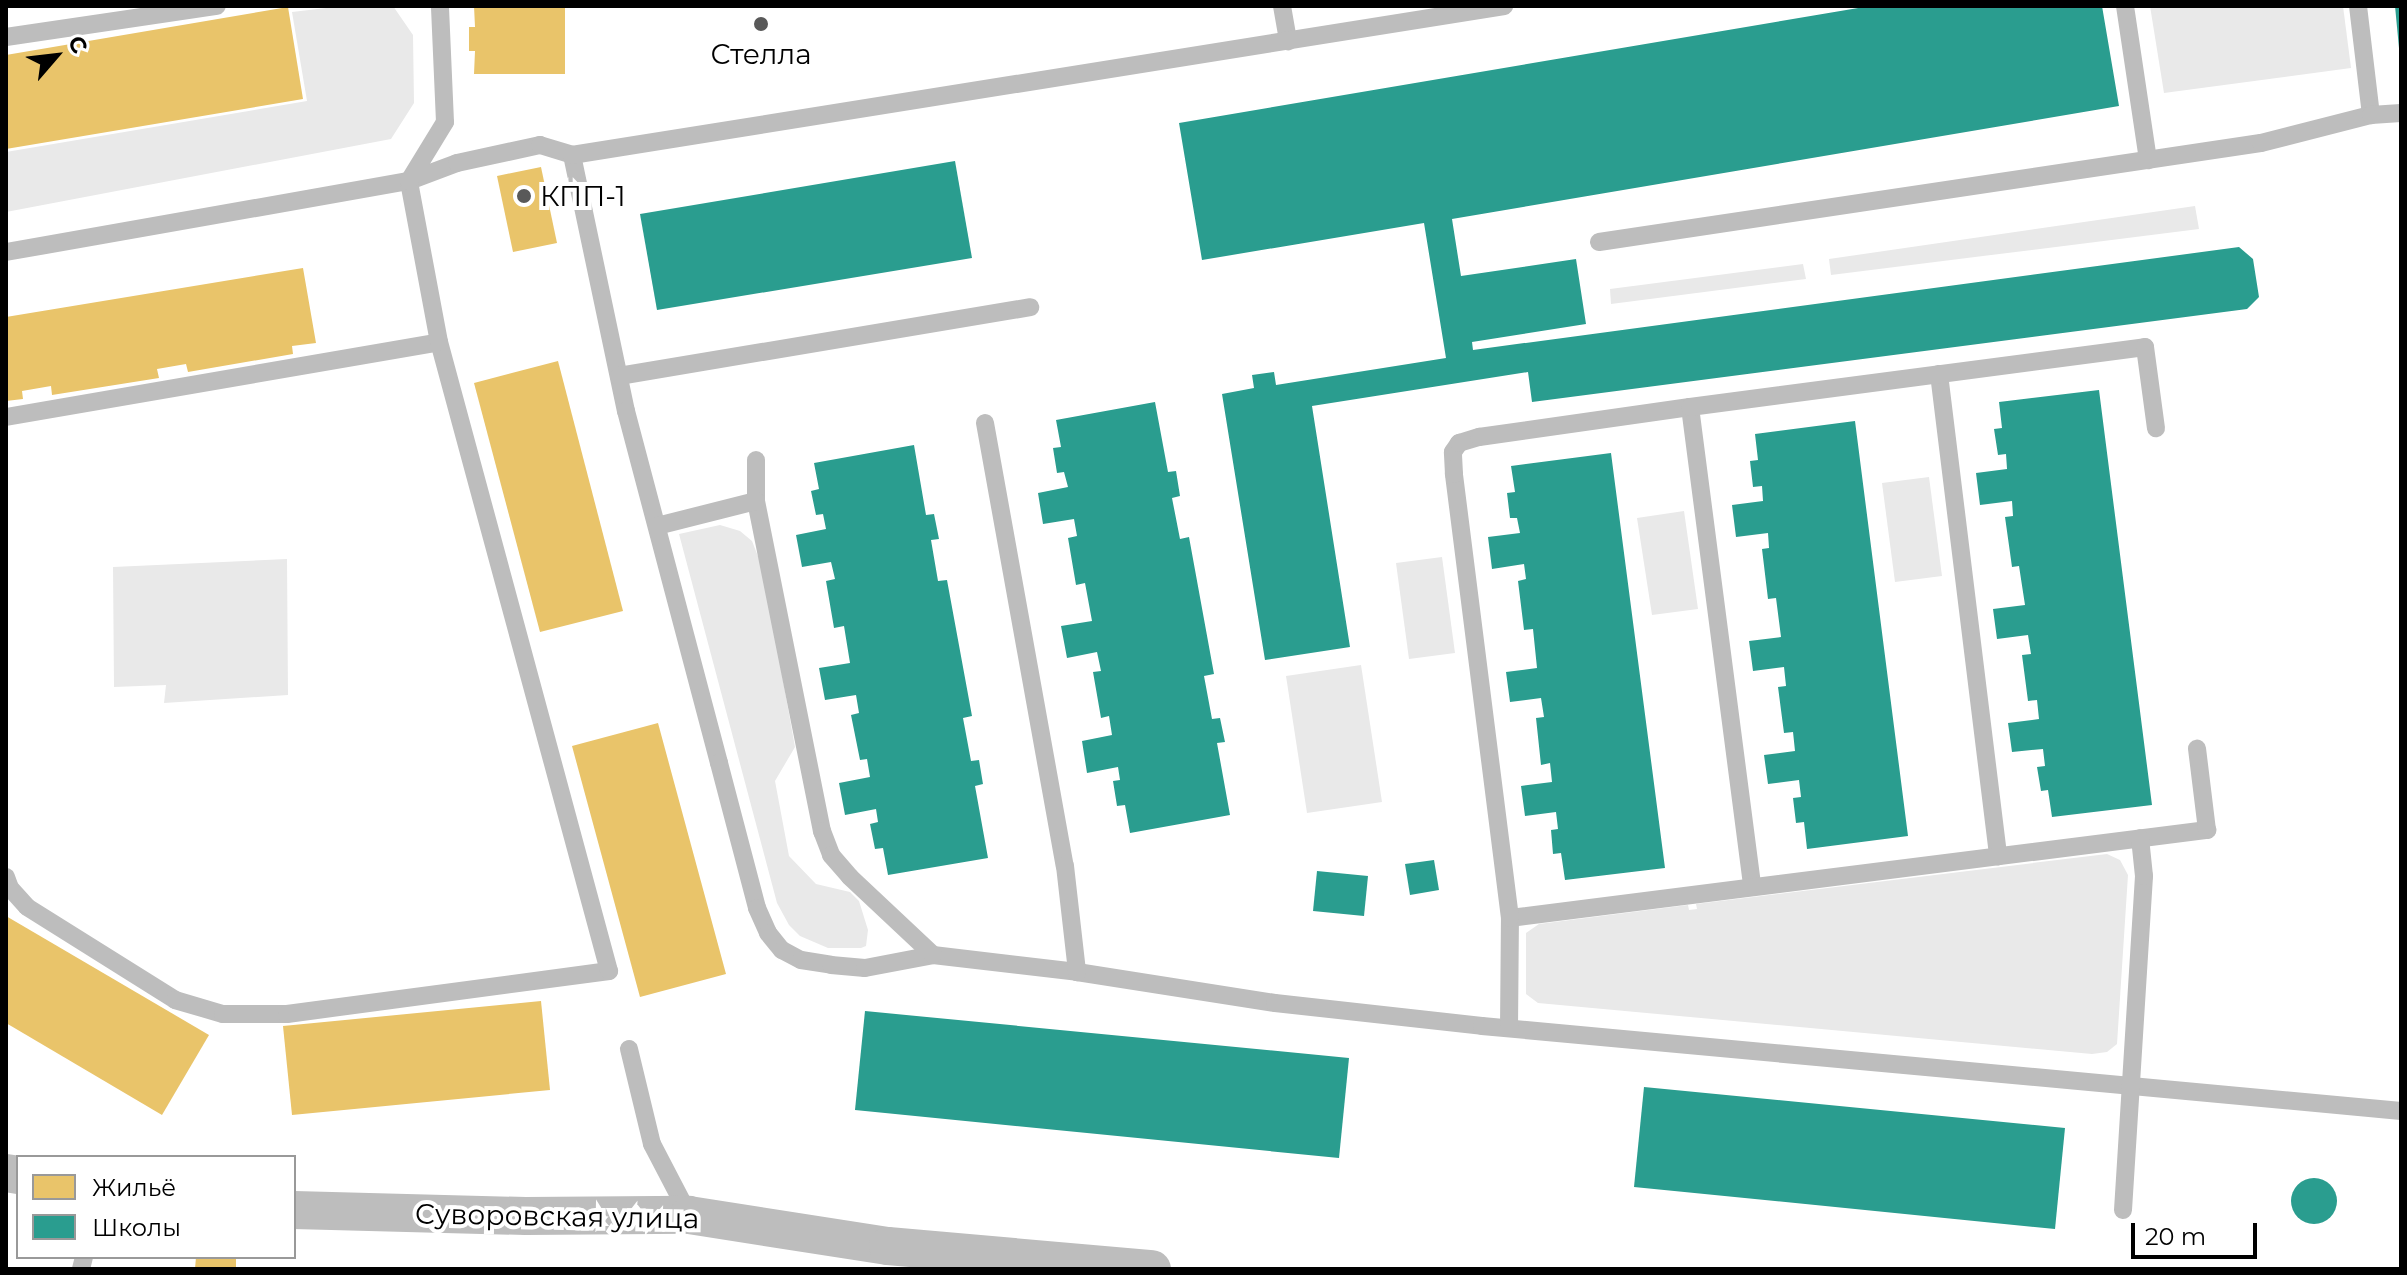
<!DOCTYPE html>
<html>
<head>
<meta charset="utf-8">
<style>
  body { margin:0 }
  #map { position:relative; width:2407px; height:1275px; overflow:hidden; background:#fff; font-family:Montserrat,sans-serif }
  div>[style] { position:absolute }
  .green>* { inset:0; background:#e9e9e9 }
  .homes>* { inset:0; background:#e9c46a }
  .schools>* { inset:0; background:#2a9d8f }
  .round { border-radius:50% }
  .lane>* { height:18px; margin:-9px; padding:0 9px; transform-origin:9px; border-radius:9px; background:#bdbdbd }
  .street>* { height:38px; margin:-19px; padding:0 19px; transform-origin:19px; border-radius:19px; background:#bdbdbd }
  .dots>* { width:22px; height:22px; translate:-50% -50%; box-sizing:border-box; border:4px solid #fff; border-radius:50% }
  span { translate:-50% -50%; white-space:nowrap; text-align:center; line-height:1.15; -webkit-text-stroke:8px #fff; paint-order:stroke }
  .poi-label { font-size:28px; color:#000 }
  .left { translate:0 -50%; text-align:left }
  .street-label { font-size:28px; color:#000 }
  .frame { position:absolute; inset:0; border:8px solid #000; pointer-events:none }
  .legend { position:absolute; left:16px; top:1155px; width:280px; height:104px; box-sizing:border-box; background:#fff; border:2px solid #999; margin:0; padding:10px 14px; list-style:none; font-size:24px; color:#000 }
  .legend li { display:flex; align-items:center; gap:16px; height:40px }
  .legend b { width:40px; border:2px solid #999 }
  .north { position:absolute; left:16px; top:16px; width:80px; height:80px; -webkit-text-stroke:6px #fff; paint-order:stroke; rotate:62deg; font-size:22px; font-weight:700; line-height:32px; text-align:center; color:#000 }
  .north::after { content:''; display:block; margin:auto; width:28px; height:36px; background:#000; clip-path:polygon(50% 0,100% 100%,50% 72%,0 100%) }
  .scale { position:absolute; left:2131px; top:1223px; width:126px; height:36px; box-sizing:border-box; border:4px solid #000; border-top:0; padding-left:10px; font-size:24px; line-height:28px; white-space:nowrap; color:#000; -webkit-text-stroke:6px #fff; paint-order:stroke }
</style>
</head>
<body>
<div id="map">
  <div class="green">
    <i style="clip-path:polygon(343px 6px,393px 6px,413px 35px,414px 103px,391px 139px,6px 212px,6px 152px,307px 101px,292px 12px)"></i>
    <i style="clip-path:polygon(2150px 6px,2343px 6px,2351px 68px,2164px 93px)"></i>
    <i style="clip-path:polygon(2195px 206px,2199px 229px,1831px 275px,1829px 259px)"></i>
    <i style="clip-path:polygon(1803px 264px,1806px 279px,1611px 304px,1610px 289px)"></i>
    <i style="clip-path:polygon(1929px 477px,1942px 576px,1895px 582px,1882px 483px)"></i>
    <i style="clip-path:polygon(1684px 511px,1698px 609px,1652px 615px,1637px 518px)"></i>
    <i style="clip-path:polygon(720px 525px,740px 531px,752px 541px,763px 569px,795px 747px,775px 781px,789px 856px,816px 884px,850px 892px,859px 901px,868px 930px,866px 946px,861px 948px,828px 948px,800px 936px,789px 925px,777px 903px,679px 534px)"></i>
    <i style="clip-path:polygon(1442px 557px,1455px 653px,1409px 659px,1396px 563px)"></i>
    <i style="clip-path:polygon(287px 559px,288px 695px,164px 703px,166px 685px,114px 687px,113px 567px)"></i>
    <i style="clip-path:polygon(1361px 665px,1382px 802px,1307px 813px,1286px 676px)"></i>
    <i style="clip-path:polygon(2107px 854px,2120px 860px,2128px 875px,2117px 1044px,2107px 1052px,2092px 1054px,1538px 1003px,1526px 994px,1526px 933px,1539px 924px,1688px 905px,1689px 910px,1697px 909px,1696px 904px)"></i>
  </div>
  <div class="homes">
    <i style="clip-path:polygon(474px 6px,565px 6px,565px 74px,474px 74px,475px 51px,469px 51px,469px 27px,475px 27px)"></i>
    <i style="clip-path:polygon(288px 7px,303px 99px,6px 149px,6px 55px)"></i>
    <i style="clip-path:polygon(541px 167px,557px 243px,513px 252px,497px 176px)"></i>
    <i style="clip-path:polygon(303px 268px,316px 343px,292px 346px,293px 354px,188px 372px,186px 364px,157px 369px,159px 378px,52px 395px,51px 386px,22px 391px,23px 399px,6px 401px,6px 317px)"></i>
    <i style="clip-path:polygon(558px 361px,623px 611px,540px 632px,474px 383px)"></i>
    <i style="clip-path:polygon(658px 723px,726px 974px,640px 997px,572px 746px)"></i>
    <i style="clip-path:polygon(6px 916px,209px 1035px,162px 1115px,6px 1023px)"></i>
    <i style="clip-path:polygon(541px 1001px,550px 1090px,292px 1115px,283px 1026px)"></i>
    <i style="clip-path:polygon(196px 1257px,236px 1257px,236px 1269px,195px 1269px)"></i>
  </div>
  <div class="schools">
    <i style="clip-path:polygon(1870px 6px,2102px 6px,2119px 106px,1452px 219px,1461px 276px,1576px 259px,1586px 324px,1472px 342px,1473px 350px,2239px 247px,2253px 259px,2259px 297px,2247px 309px,1532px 402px,1528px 372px,1312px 406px,1350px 647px,1265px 660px,1222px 394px,1254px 388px,1252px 375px,1274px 372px,1276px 385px,1446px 358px,1424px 223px,1202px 260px,1179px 123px)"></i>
    <i style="clip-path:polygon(2395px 6px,2401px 6px,2401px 48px,2399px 48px)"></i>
    <i style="clip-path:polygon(955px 161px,972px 258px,657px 310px,640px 214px)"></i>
    <i style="clip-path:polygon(2099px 390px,2152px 805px,2052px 817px,2048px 790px,2041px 791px,2037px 767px,2045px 766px,2043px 749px,2012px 752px,2008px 723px,2039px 719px,2037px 700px,2028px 701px,2022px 655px,2031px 654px,2028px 635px,1997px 639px,1993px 609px,2025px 605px,2019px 566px,2012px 567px,2005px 517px,2013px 516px,2012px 501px,1980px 505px,1976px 473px,2007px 469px,2006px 454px,1998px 455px,1994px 429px,2002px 428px,1999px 402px)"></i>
    <i style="clip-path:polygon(1155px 402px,1168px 472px,1176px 471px,1180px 496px,1172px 498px,1180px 539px,1189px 537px,1214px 674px,1204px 676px,1212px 719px,1220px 718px,1225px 742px,1217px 743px,1230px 815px,1130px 833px,1125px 805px,1117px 806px,1113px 781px,1120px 780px,1118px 767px,1087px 773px,1082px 741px,1112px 735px,1109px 716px,1101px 718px,1093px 672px,1101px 671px,1097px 652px,1067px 658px,1061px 626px,1092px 621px,1085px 583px,1076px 585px,1068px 538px,1077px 536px,1074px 519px,1043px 524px,1038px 493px,1068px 487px,1064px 472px,1057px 473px,1053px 448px,1061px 447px,1056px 420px)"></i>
    <i style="clip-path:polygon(1855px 421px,1908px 836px,1807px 849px,1804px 822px,1796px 823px,1793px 798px,1801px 797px,1799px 780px,1768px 784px,1764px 755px,1795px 751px,1793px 732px,1784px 733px,1778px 687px,1786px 686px,1784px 667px,1753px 671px,1749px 641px,1781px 637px,1776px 598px,1768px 599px,1762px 549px,1769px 548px,1768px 533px,1736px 537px,1732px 505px,1763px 501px,1762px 486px,1753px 487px,1750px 461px,1758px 460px,1755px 434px)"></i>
    <i style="clip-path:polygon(914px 445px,926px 515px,934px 514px,939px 539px,931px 540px,938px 581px,947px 580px,972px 716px,963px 718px,971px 761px,979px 760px,983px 784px,975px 786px,988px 858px,888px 875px,883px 848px,875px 849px,870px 824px,878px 822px,876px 809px,845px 815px,839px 783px,870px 777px,867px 759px,860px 760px,851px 715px,859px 713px,856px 695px,825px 700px,819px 668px,850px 663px,844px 626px,834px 628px,826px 581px,835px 579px,831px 562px,802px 567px,796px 535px,826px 529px,823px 514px,816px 515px,811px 491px,819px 489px,814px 463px)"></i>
    <i style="clip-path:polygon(1611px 453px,1665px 868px,1565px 880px,1561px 853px,1553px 854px,1551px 830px,1558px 829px,1556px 812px,1525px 816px,1521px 786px,1552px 782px,1550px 763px,1541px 765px,1536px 718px,1544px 717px,1541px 698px,1510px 702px,1506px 672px,1537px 668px,1533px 629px,1524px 630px,1518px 581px,1526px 579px,1524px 564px,1492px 569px,1488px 537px,1520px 533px,1517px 518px,1510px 518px,1507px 493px,1515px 492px,1511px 466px)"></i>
    <i style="clip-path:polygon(1434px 860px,1439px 890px,1410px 895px,1405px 864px)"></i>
    <i style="clip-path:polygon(1317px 871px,1368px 876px,1364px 916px,1313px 911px)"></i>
    <i style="clip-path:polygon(865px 1011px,1349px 1058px,1339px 1158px,855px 1110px)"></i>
    <i style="clip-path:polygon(1644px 1087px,2065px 1128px,2055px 1229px,1634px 1187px)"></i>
    <i class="round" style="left:2291px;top:1178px;width:46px;height:46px"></i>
  </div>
  <div class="lane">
    <i style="left:1282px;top:6px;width:36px;rotate:80deg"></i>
    <i style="left:2125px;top:6px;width:156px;rotate:81.5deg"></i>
    <i style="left:2358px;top:6px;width:110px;rotate:83.2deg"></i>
    <i style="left:6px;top:37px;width:213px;rotate:-8.4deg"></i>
    <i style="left:572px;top:155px;width:262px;rotate:78.1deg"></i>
    <i style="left:626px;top:411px;width:364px;rotate:75.2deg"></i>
    <i style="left:719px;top:763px;width:150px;rotate:75.3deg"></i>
    <i style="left:757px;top:908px;width:27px;rotate:66deg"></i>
    <i style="left:768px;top:933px;width:22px;rotate:51deg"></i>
    <i style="left:782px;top:950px;width:21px;rotate:28deg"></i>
    <i style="left:801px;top:960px;width:30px;rotate:9deg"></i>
    <i style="left:831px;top:965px;width:34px;rotate:5deg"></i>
    <i style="left:865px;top:968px;width:69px;rotate:-10.8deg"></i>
    <i style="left:933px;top:955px;width:145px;rotate:6.7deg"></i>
    <i style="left:1077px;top:972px;width:200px;rotate:8.9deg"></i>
    <i style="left:1275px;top:1003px;width:208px;rotate:6.3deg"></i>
    <i style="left:1482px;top:1026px;width:923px;rotate:5.28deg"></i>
    <i style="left:1599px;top:242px;width:669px;rotate:-8.51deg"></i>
    <i style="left:2261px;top:143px;width:114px;rotate:-14.3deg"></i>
    <i style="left:2371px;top:115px;width:30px;rotate:-4deg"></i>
    <i style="left:6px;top:252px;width:409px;rotate:-10deg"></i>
    <i style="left:409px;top:181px;width:51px;rotate:-20.6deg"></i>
    <i style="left:457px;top:163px;width:85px;rotate:-12.2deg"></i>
    <i style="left:540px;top:145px;width:34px;rotate:17deg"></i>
    <i style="left:572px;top:155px;width:944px;rotate:-9.08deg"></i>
    <i style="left:1939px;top:374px;width:486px;rotate:83deg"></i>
    <i style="left:619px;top:376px;width:417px;rotate:-9.5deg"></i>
    <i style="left:1690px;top:407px;width:484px;rotate:82.6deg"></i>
    <i style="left:6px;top:417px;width:439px;rotate:-9.8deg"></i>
    <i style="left:985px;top:423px;width:450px;rotate:79.8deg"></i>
    <i style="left:1065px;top:866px;width:107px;rotate:83.5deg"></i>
    <i style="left:756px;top:460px;width:41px;rotate:90deg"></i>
    <i style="left:756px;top:501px;width:337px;rotate:78.7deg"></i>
    <i style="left:822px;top:831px;width:26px;rotate:69deg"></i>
    <i style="left:831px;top:855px;width:29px;rotate:49deg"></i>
    <i style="left:850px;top:877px;width:114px;rotate:43.2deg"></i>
    <i style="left:657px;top:526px;width:102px;rotate:-14.2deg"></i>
    <i style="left:6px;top:877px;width:12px;rotate:70deg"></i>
    <i style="left:10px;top:888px;width:25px;rotate:48deg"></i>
    <i style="left:27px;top:907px;width:175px;rotate:32.1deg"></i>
    <i style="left:175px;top:1000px;width:50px;rotate:16.3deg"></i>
    <i style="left:223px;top:1014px;width:64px"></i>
    <i style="left:287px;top:1014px;width:325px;rotate:-7.6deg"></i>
    <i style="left:609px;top:971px;width:652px;rotate:-105.12deg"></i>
    <i style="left:439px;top:342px;width:164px;rotate:-100.6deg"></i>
    <i style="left:409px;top:181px;width:69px;rotate:-58.6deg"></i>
    <i style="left:445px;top:122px;width:116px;rotate:-92.5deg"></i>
    <i style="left:1510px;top:918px;width:703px;rotate:-7.2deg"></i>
    <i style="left:2207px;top:830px;width:82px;rotate:-97deg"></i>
    <i style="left:1509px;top:1028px;width:110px;rotate:-89.5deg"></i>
    <i style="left:1510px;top:918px;width:448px;rotate:-97.2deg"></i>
    <i style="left:1454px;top:474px;width:22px;rotate:-93deg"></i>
    <i style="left:1453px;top:452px;width:11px;rotate:-56deg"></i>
    <i style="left:1459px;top:443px;width:21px;rotate:-17deg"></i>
    <i style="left:1479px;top:437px;width:213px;rotate:-8.1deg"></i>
    <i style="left:1690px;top:407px;width:459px;rotate:-7.5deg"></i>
    <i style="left:2145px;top:347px;width:82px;rotate:82.3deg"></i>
    <i style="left:629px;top:1049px;width:98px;rotate:76.4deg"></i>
    <i style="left:652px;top:1144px;width:80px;rotate:62.5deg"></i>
    <i style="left:2123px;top:1210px;width:335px;rotate:-86.4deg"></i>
    <i style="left:2144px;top:876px;width:38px;rotate:-96deg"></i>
    <i style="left:81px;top:1269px;width:12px;rotate:-76deg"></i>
  </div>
  <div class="street">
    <i style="left:6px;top:1173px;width:12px;rotate:9deg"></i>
    <i style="left:294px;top:1210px;width:232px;rotate:1.5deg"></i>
    <i style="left:526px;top:1216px;width:163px;rotate:-0.4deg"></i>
    <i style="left:689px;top:1215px;width:201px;rotate:8.9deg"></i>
    <i style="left:888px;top:1246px;width:265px;rotate:5deg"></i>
  </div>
  <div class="dots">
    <i style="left:761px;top:24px;background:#595959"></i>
    <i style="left:524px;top:196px;background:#595959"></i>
  </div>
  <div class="poi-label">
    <span style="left:761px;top:54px">Стелла</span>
    <span class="left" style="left:540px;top:196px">КПП-1</span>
  </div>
  <div class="street-label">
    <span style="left:557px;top:1216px;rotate:1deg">Суворовская улица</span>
  </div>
  <div class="frame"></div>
  <ul class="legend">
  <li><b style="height:22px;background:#e9c46a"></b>Жильё</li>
  <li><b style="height:22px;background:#2a9d8f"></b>Школы</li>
  </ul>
  <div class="north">С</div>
  <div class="scale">20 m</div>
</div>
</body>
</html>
